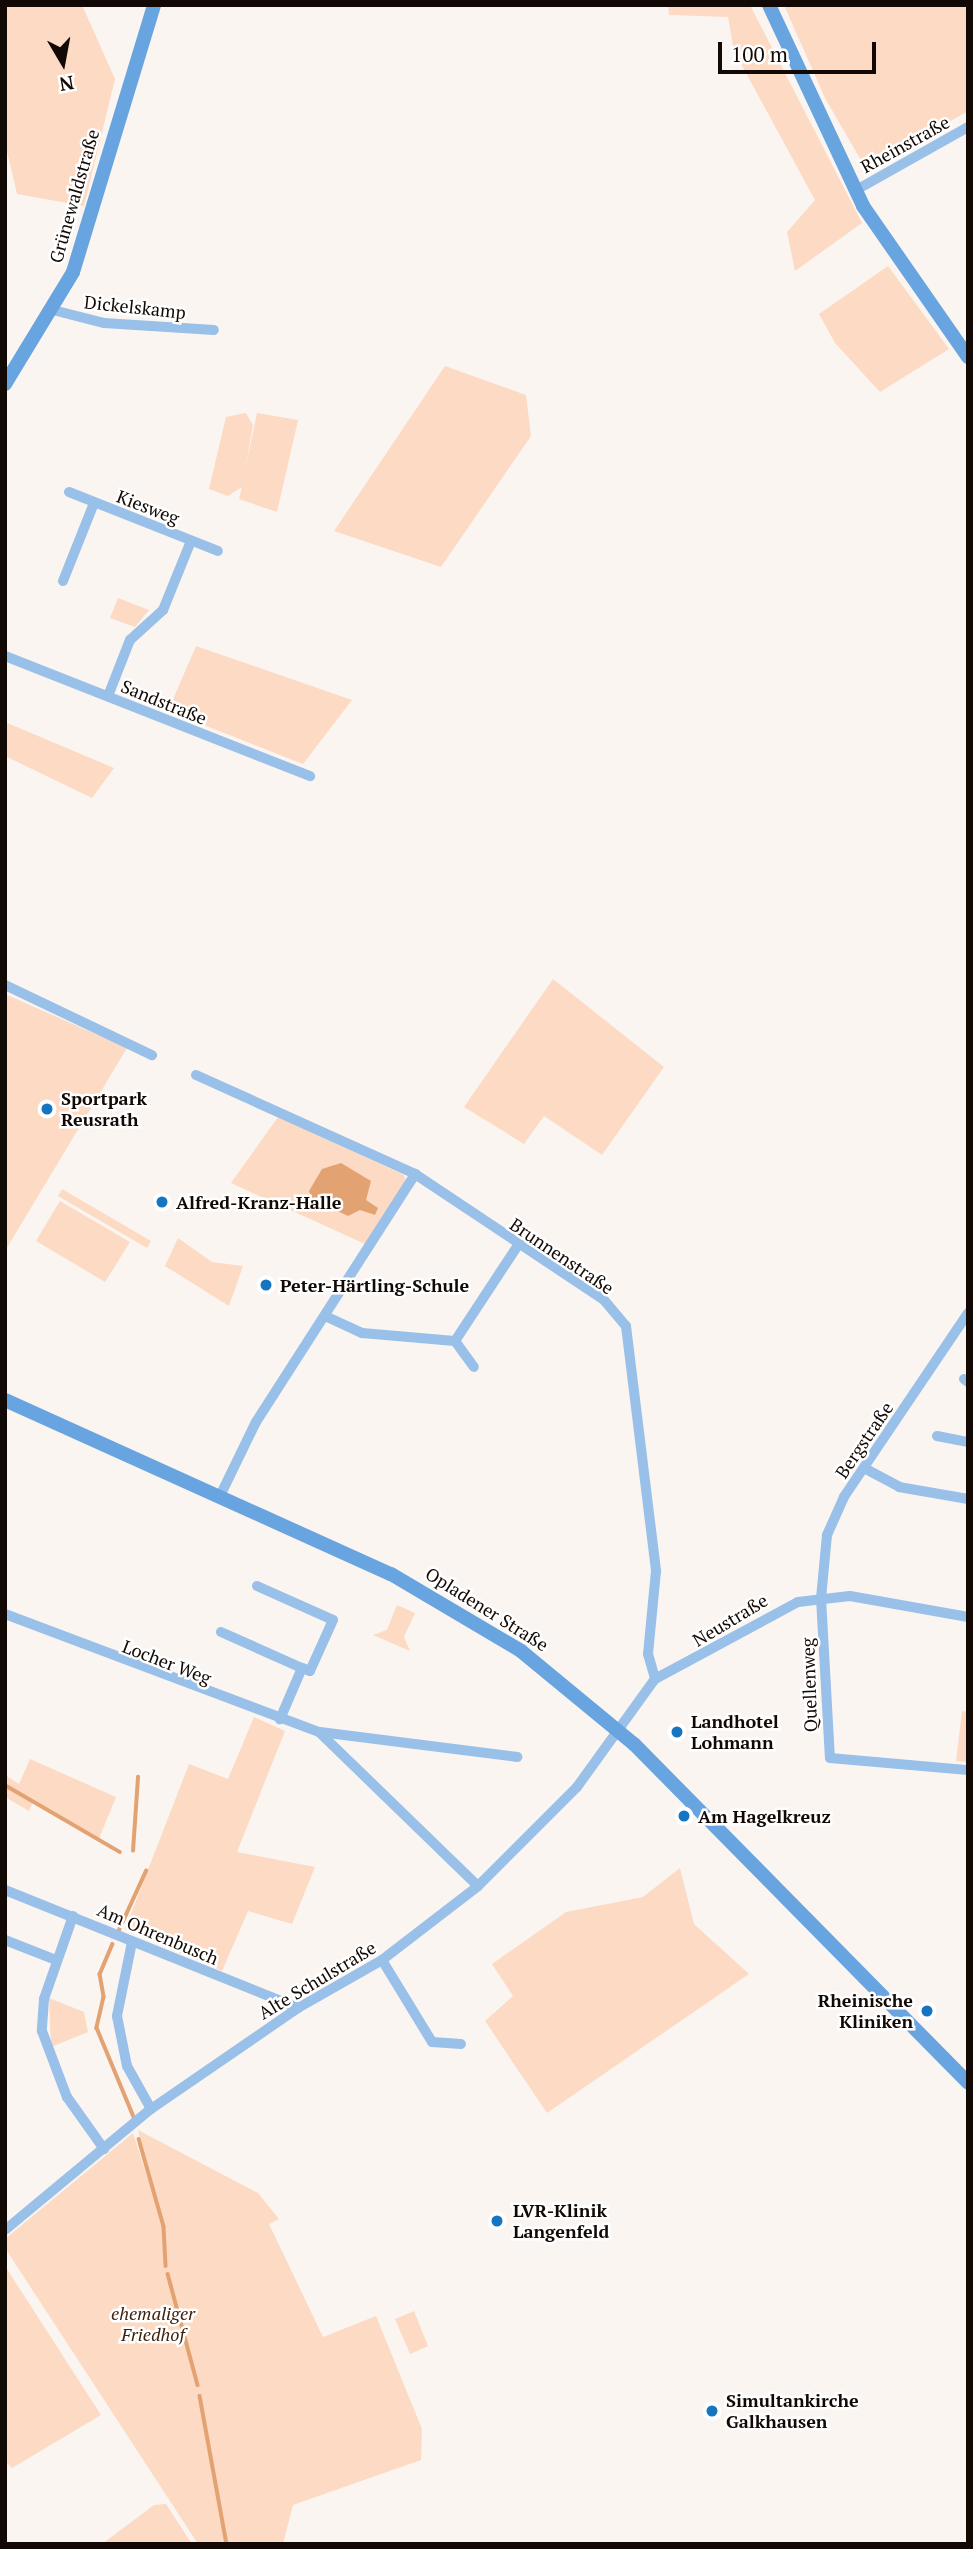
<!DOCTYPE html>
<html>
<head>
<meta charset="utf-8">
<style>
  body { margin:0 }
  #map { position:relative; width:973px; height:2549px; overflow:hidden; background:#fbf5f1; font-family:"PT Serif",serif }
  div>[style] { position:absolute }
  .green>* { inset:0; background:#fcdac3 }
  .water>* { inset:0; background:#e3a272 }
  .stream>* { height:3.5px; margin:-1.75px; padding:0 1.75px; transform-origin:1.75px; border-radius:1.75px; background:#e3a272 }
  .street>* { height:10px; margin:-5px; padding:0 5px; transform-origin:5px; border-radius:5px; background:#98c0e9 }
  .secondary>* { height:14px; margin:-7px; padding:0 7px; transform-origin:7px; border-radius:7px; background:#67a4e0 }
  .dots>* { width:19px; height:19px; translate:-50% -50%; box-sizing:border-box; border:4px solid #fff; border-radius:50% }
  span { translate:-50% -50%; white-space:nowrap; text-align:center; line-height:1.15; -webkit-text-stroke:5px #fff; paint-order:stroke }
  .street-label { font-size:18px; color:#120904 }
  .poi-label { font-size:18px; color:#120904; font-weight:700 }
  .left { translate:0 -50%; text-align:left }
  .right { translate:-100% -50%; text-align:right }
  .park-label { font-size:18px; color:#3c220d; font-style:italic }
  .frame { position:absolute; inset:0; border:7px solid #120904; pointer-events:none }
  .north { position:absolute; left:28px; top:28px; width:70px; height:70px; -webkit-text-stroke:5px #fff; paint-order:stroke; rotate:170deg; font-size:19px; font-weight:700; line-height:28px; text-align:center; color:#120904 }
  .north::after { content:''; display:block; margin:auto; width:24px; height:32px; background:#120904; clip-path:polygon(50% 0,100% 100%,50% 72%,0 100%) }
  .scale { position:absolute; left:718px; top:42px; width:158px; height:32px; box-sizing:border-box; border:4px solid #120904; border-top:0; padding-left:9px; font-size:21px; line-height:24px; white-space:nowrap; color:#120904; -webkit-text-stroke:5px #fff; paint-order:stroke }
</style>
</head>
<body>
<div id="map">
  <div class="green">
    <i style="clip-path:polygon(5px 5px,82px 5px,115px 79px,84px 206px,17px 194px,5px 143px)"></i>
    <i style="clip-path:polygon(668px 5px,750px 5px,862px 223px,795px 271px,787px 232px,815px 200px,734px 51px,728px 17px,669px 15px)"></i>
    <i style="clip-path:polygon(784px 5px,968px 5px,968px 111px,866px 169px,825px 98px)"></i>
    <i style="clip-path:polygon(888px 266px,949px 349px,880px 392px,835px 343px,819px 314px)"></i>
    <i style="clip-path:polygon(445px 366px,526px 395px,531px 436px,441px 567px,334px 531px)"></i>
    <i style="clip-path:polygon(246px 413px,253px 425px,245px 470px,257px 413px,298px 420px,277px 512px,239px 499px,242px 487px,228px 496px,209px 489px,226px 417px)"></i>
    <i style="clip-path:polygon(118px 598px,149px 610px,135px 627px,110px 618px)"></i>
    <i style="clip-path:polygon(196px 646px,352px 700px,303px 764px,168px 711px)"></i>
    <i style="clip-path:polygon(5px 722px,114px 768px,92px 798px,5px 756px)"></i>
    <i style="clip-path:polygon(553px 979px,664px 1067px,602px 1155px,544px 1116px,524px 1144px,464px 1107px)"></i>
    <i style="clip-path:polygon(5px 994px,127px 1048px,5px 1251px)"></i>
    <i style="clip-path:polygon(278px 1117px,404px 1175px,406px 1182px,365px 1244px,231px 1183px)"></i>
    <i style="clip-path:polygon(62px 1189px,151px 1241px,147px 1248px,58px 1196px)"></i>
    <i style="clip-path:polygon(60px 1201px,130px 1242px,105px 1282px,36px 1241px)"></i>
    <i style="clip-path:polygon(178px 1238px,212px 1262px,243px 1266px,229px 1306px,165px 1266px)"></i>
    <i style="clip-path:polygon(397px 1605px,415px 1613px,404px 1637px,410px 1651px,373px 1635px,387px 1630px)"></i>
    <i style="clip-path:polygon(962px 1711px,968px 1712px,968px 1762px,956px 1761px)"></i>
    <i style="clip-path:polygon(254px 1717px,285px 1731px,237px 1852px,315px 1867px,292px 1924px,248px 1911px,222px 1971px,125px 1929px,189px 1764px,228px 1779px)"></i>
    <i style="clip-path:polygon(30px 1759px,116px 1797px,98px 1841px,33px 1802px,29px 1811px,5px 1797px,5px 1775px,19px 1784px)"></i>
    <i style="clip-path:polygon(680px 1868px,694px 1924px,749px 1974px,547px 2113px,485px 2021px,513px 1996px,492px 1964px,566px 1912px,643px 1897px)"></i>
    <i style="clip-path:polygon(49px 1998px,84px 2012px,88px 2032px,51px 2047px)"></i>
    <i style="clip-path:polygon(138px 2130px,258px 2193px,279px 2219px,269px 2224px,323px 2337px,376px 2316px,422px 2429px,421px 2460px,293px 2505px,283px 2544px,198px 2544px,5px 2248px,5px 2239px,133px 2133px,168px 2242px)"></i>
    <i style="clip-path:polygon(5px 2266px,101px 2415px,12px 2468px,5px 2461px)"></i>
    <i style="clip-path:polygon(414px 2311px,428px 2346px,410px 2354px,395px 2319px)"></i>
    <i style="clip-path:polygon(166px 2504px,192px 2544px,102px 2544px,154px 2505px)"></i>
  </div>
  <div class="water">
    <i style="clip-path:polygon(341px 1163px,371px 1181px,366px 1200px,378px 1208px,375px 1215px,360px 1210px,348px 1216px,312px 1199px,309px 1191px,322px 1169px)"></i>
  </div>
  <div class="stream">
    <i style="left:5px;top:1785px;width:133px;rotate:30.2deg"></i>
    <i style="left:133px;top:1851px;width:74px;rotate:-86.1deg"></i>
    <i style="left:119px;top:1930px;width:65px;rotate:-65.4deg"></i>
    <i style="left:113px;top:1944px;width:33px;rotate:113deg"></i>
    <i style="left:100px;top:1974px;width:23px;rotate:80deg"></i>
    <i style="left:104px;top:1997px;width:32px;rotate:103deg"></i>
    <i style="left:97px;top:2028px;width:96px;rotate:67.4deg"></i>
    <i style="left:139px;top:2139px;width:91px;rotate:74.1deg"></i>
    <i style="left:164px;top:2227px;width:39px;rotate:87deg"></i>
    <i style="left:168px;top:2274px;width:115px;rotate:74.9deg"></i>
    <i style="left:200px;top:2396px;width:150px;rotate:79.7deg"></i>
  </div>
  <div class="street">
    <i style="left:858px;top:189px;width:126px;rotate:-29.4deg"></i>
    <i style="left:53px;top:310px;width:53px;rotate:14.3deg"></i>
    <i style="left:104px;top:323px;width:110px;rotate:3.6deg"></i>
    <i style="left:69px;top:492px;width:160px;rotate:21.6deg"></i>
    <i style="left:63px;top:581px;width:84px;rotate:-68.3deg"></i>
    <i style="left:5px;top:656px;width:328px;rotate:21.5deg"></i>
    <i style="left:108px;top:696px;width:60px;rotate:-68.6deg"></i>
    <i style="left:130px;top:640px;width:45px;rotate:-42.3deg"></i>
    <i style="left:163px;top:610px;width:74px;rotate:-67.9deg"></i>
    <i style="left:5px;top:985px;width:163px;rotate:25.5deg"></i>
    <i style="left:196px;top:1075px;width:240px;rotate:24.3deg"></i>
    <i style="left:415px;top:1174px;width:227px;rotate:33.7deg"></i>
    <i style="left:604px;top:1300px;width:34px;rotate:50deg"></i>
    <i style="left:626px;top:1326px;width:247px;rotate:83deg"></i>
    <i style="left:656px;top:1571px;width:83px;rotate:95.5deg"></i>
    <i style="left:648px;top:1654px;width:26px;rotate:74deg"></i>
    <i style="left:968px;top:1313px;width:222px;rotate:124deg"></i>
    <i style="left:844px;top:1497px;width:42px;rotate:114.1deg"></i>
    <i style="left:827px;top:1535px;width:63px;rotate:95.4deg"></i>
    <i style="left:821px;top:1598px;width:160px;rotate:86.8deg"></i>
    <i style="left:830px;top:1758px;width:139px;rotate:5deg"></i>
    <i style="left:325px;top:1316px;width:41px;rotate:24.7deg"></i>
    <i style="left:362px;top:1333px;width:93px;rotate:4.9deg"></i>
    <i style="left:455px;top:1341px;width:32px;rotate:54deg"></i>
    <i style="left:455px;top:1341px;width:115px;rotate:-56.7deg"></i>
    <i style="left:964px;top:1379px;width:5px;rotate:37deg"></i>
    <i style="left:937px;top:1436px;width:32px;rotate:11deg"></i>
    <i style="left:864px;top:1468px;width:40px;rotate:28deg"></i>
    <i style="left:899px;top:1487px;width:70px;rotate:9.9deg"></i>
    <i style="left:220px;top:1496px;width:82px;rotate:-64.1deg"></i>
    <i style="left:256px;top:1422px;width:295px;rotate:-57.3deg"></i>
    <i style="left:257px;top:1586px;width:83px;rotate:24.1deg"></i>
    <i style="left:333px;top:1620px;width:56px;rotate:114.3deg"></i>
    <i style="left:310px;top:1671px;width:9px;rotate:-159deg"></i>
    <i style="left:5px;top:1614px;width:335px;rotate:20.6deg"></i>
    <i style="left:319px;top:1732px;width:221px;rotate:44.1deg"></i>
    <i style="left:221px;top:1632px;width:89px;rotate:24deg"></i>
    <i style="left:302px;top:1668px;width:56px;rotate:113.3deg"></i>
    <i style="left:320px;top:1732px;width:199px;rotate:7.2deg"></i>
    <i style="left:5px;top:1890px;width:316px;rotate:21.9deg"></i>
    <i style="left:73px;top:1916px;width:88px;rotate:109.3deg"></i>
    <i style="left:44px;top:1999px;width:32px;rotate:94deg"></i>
    <i style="left:42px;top:2031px;width:71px;rotate:69.3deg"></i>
    <i style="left:67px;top:2097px;width:64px;rotate:54.6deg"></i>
    <i style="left:5px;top:1940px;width:55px;rotate:21.4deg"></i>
    <i style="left:132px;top:1942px;width:76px;rotate:101.5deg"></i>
    <i style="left:117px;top:2016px;width:51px;rotate:78.7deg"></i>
    <i style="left:127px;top:2066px;width:49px;rotate:60.8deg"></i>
    <i style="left:382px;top:1960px;width:96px;rotate:58.6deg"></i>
    <i style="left:432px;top:2042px;width:29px;rotate:4deg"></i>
    <i style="left:5px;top:2230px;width:190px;rotate:-39.7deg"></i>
    <i style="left:151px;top:2109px;width:178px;rotate:-34.5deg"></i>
    <i style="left:298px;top:2008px;width:97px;rotate:-29.7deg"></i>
    <i style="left:382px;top:1960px;width:121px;rotate:-37.6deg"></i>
    <i style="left:478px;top:1886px;width:140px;rotate:-45deg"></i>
    <i style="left:577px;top:1787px;width:133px;rotate:-54.2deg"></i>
    <i style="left:655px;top:1679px;width:162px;rotate:-28.3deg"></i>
    <i style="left:798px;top:1602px;width:52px;rotate:-6.6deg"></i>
    <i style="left:850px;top:1596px;width:120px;rotate:10.1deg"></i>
  </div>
  <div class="secondary">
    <i style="left:769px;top:5px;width:222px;rotate:64.9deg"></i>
    <i style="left:863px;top:206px;width:184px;rotate:55.2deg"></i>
    <i style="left:5px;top:384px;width:131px;rotate:-58.7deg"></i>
    <i style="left:73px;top:272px;width:279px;rotate:-73.1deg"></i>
    <i style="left:5px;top:1400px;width:423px;rotate:24.3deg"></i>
    <i style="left:391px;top:1574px;width:151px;rotate:30.6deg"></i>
    <i style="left:521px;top:1651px;width:146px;rotate:39.5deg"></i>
    <i style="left:634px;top:1744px;width:476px;rotate:45.4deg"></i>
  </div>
  <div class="dots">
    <i style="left:47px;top:1109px;background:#1575c1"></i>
    <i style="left:162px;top:1202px;background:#1575c1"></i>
    <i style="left:266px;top:1285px;background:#1575c1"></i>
    <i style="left:677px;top:1732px;background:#1575c1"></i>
    <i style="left:684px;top:1816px;background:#1575c1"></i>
    <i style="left:927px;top:2011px;background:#1575c1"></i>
    <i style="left:497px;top:2221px;background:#1575c1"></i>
    <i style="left:712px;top:2411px;background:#1575c1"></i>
  </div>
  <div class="street-label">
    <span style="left:905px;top:144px;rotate:-29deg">Rheinstraße</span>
    <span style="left:74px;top:196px;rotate:-74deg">Grünewaldstraße</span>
    <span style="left:135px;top:307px;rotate:6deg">Dickelskamp</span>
    <span style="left:148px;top:507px;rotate:21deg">Kiesweg</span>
    <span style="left:164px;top:702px;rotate:22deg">Sandstraße</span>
    <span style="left:562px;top:1256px;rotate:34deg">Brunnenstraße</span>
    <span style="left:864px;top:1440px;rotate:-56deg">Bergstraße</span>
    <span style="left:487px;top:1609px;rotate:32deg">Opladener Straße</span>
    <span style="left:730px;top:1620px;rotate:-31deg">Neustraße</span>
    <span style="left:167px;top:1662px;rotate:21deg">Locher Weg</span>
    <span style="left:809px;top:1685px;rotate:-92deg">Quellenweg</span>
    <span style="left:158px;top:1934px;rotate:23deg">Am Ohrenbusch</span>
    <span style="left:317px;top:1980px;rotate:-31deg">Alte Schulstraße</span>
  </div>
  <div class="poi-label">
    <span class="left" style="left:61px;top:1109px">Sportpark<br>Reusrath</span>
    <span class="left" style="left:176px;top:1202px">Alfred-Kranz-Halle</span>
    <span class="left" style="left:280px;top:1285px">Peter-Härtling-Schule</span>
    <span class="left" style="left:691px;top:1732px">Landhotel<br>Lohmann</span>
    <span class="left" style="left:698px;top:1816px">Am Hagelkreuz</span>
    <span class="right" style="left:913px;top:2011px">Rheinische<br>Kliniken</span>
    <span class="left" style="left:513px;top:2221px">LVR-Klinik<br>Langenfeld</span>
    <span class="left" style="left:726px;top:2411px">Simultankirche<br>Galkhausen</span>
  </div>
  <div class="park-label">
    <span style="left:153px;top:2324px">ehemaliger<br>Friedhof</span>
  </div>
  <div class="frame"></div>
  <div class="north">N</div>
  <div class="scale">100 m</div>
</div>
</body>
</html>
